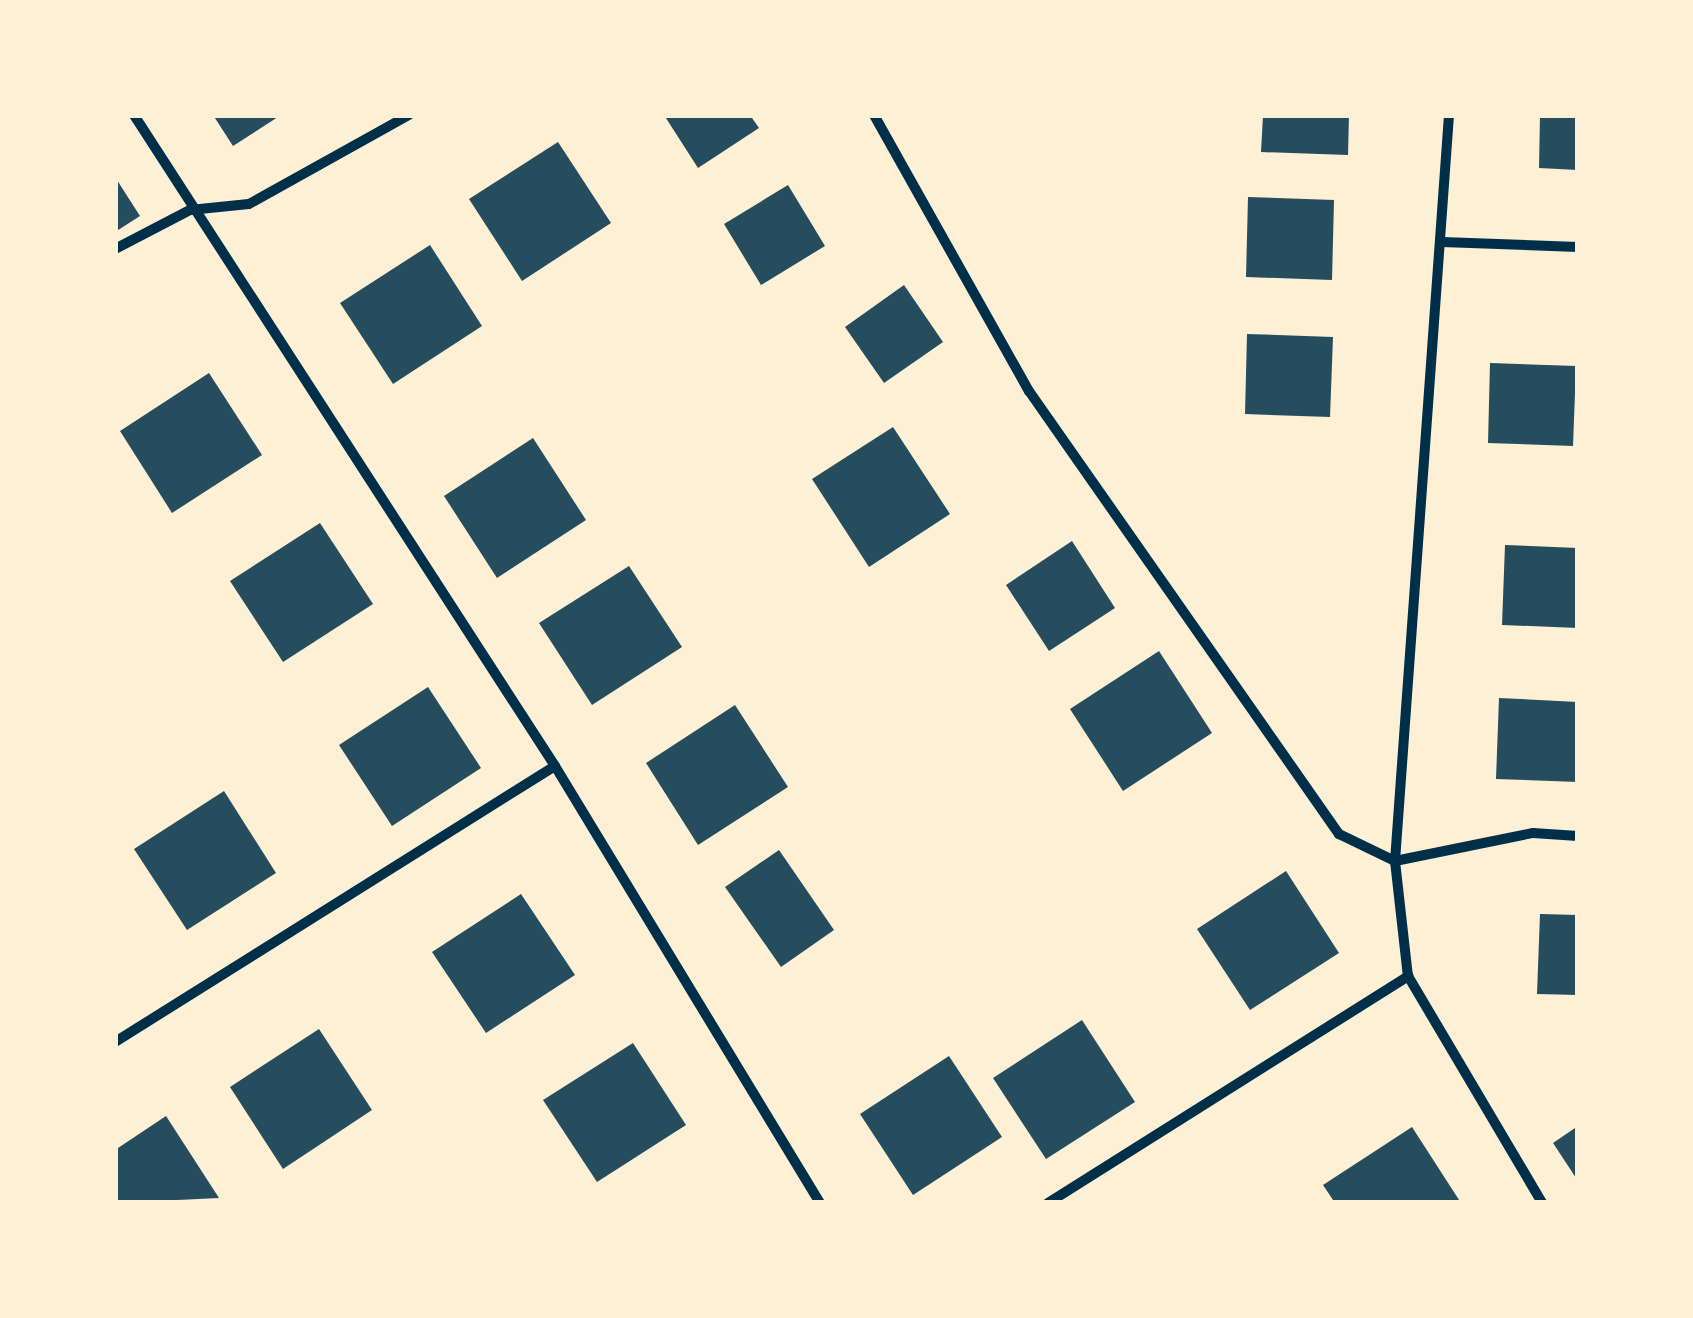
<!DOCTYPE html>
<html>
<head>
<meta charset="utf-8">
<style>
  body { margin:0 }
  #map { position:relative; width:1693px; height:1318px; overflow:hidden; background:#fdf0d5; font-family:Inter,sans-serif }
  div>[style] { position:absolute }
  .building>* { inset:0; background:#264d5e }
  .minor>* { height:10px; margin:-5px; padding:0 5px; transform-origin:5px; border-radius:5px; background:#003049 }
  span { translate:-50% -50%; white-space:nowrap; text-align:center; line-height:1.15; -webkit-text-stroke:9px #fdf0d5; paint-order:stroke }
  .frame { position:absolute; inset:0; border:118px solid #fdf0d5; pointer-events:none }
</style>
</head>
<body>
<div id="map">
  <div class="building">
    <i style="clip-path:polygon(213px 115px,281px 115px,233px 146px)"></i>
    <i style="clip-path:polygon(664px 115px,750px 115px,759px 128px,698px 168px)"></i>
    <i style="clip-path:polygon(1263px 115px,1349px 115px,1348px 155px,1261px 152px)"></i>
    <i style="clip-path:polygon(1540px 115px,1578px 115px,1578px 170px,1539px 168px)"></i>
    <i style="clip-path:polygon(558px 142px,611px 223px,522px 281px,469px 199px)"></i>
    <i style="clip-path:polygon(115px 177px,140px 216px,115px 232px)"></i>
    <i style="clip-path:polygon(788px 185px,825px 246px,761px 285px,724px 224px)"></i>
    <i style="clip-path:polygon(1248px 197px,1334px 200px,1332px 280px,1246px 277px)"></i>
    <i style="clip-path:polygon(430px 245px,482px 326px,393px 384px,340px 303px)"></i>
    <i style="clip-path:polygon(904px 285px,943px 342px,884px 383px,845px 327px)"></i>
    <i style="clip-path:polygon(1247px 334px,1333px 337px,1330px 417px,1245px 414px)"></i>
    <i style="clip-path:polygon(1490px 363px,1576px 366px,1573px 446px,1488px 443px)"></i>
    <i style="clip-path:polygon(209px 373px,262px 455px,172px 513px,120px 431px)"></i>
    <i style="clip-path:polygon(893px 427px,950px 514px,869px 567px,812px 479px)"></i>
    <i style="clip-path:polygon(533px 438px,586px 520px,497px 578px,444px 496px)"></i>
    <i style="clip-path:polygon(320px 523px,373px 604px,283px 662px,230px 581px)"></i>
    <i style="clip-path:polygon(1072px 541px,1115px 608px,1049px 651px,1006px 585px)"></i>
    <i style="clip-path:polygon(1505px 545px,1578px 548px,1578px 628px,1502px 625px)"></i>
    <i style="clip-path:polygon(629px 566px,682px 647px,592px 705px,539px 623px)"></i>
    <i style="clip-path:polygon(1159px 651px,1212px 733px,1123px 791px,1070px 709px)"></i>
    <i style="clip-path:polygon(428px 687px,481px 768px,392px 826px,339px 745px)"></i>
    <i style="clip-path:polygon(1499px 698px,1578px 702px,1578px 782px,1496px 779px)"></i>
    <i style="clip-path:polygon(735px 705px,788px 787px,698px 845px,646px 763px)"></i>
    <i style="clip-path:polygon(224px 791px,276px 873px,187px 930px,134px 849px)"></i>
    <i style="clip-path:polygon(779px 850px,834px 930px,781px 967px,725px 887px)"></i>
    <i style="clip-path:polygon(1286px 871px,1339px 953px,1250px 1010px,1197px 929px)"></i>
    <i style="clip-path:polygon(521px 894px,575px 975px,486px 1033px,432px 952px)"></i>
    <i style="clip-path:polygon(1540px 914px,1578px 915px,1578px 995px,1537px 994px)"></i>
    <i style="clip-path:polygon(1082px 1020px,1135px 1102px,1046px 1159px,993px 1078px)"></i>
    <i style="clip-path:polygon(319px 1029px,372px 1110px,283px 1169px,230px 1087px)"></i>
    <i style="clip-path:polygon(633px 1043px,686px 1125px,597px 1182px,543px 1100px)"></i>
    <i style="clip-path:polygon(949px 1056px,1002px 1137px,913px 1195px,860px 1114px)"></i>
    <i style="clip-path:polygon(166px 1116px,219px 1198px,115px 1203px,115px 1150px)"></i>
    <i style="clip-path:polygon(1578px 1126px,1578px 1181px,1553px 1143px)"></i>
    <i style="clip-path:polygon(1412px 1127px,1461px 1203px,1335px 1203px,1323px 1185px)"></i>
  </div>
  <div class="minor">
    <i style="left:134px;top:115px;width:775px;rotate:57.11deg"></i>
    <i style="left:555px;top:766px;width:511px;rotate:58.77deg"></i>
    <i style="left:874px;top:115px;width:317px;rotate:60.7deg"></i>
    <i style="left:1029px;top:391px;width:541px;rotate:55.02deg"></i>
    <i style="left:1339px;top:834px;width:62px;rotate:25.7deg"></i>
    <i style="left:1395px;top:861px;width:141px;rotate:-11.5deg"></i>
    <i style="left:1533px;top:833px;width:45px;rotate:3.8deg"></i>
    <i style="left:1449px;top:115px;width:748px;rotate:94.14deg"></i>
    <i style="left:1395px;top:861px;width:116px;rotate:83.6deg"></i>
    <i style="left:1408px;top:976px;width:264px;rotate:59.4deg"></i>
    <i style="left:1442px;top:242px;width:136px;rotate:2.1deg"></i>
    <i style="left:115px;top:249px;width:85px;rotate:-27.5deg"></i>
    <i style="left:190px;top:210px;width:59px;rotate:-5.8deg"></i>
    <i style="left:249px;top:204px;width:183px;rotate:-29.1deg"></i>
    <i style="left:115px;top:1042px;width:519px;rotate:-32.1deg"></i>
    <i style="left:1048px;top:1203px;width:426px;rotate:-32.2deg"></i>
  </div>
  <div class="frame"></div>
</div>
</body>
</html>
